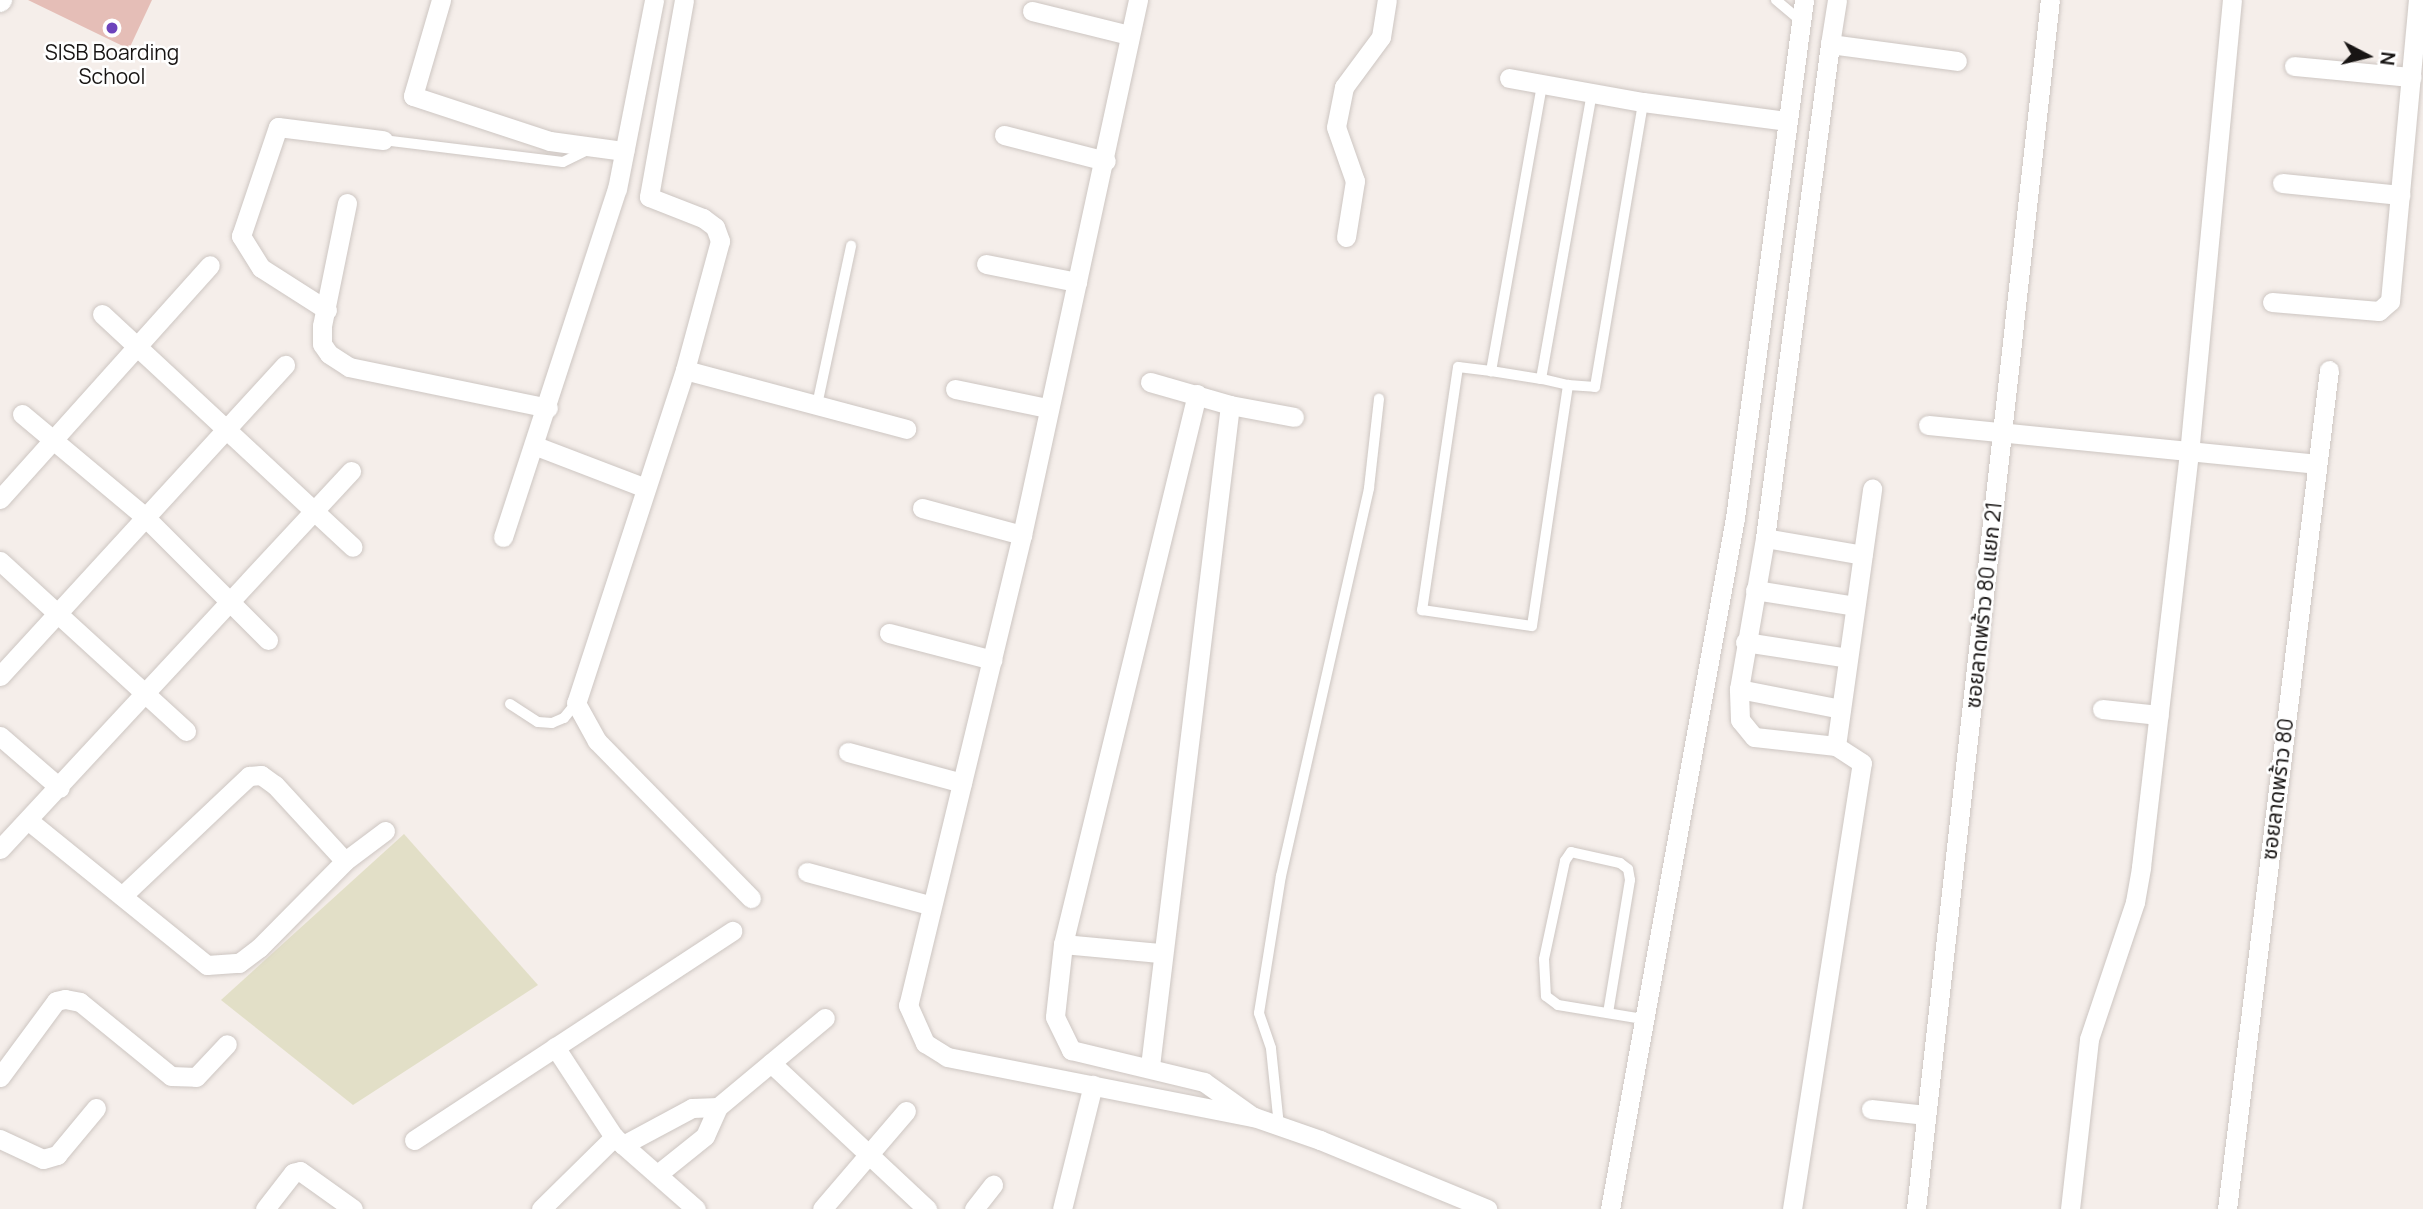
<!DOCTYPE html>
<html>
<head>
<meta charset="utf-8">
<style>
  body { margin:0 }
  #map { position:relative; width:2423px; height:1209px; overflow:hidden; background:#f5eeea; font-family:Manrope,"Noto Sans Thai",sans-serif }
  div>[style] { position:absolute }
  .green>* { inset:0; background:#e2dfc7 }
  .building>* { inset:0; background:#e5beb7 }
  .roads { filter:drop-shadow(0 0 2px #cdc6c2) drop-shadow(0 0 2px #cdc6c2) }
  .lane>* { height:10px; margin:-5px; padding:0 5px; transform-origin:5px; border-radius:5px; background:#fff }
  .street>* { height:19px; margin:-9.5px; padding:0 9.5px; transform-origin:9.5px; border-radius:9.5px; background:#fff }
  .dots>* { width:19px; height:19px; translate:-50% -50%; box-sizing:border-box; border:4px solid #fff; border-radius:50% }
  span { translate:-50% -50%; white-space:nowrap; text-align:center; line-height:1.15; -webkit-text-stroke:5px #fff; paint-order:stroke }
  .poi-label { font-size:21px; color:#181514 }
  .street-label { font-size:21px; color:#181514 }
  .north { position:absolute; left:2332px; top:21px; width:70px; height:70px; -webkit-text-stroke:5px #fff; paint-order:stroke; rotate:97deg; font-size:19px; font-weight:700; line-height:28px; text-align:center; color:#181514 }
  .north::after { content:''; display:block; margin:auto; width:24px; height:32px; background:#181514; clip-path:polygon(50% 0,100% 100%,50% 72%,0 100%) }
</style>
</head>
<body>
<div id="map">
  <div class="green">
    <i style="clip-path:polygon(404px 834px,538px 985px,353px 1105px,221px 1000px)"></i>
  </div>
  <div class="building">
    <i style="clip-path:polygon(28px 0,152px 0,129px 49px)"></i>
  </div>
  <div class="roads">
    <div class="lane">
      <i style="left:1776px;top:0;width:33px;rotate:40deg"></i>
      <i style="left:1542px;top:85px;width:291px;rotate:100.1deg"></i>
      <i style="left:1491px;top:371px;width:33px;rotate:-173deg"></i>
      <i style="left:1458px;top:367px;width:246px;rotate:98.4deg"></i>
      <i style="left:1422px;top:610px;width:111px;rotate:8.3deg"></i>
      <i style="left:1532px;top:626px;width:244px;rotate:-81.5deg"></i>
      <i style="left:1568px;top:385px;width:27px;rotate:4deg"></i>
      <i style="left:1595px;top:387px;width:289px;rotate:-80.4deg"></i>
      <i style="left:383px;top:140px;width:181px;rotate:7deg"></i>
      <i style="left:563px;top:162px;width:30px;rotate:-26deg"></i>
      <i style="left:1491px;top:371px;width:51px;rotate:9.1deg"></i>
      <i style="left:1568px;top:385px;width:28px;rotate:-167deg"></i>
      <i style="left:1541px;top:379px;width:290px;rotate:-79.9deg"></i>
      <i style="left:817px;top:405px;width:163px;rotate:-77.9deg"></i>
      <i style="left:510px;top:704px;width:33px;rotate:33deg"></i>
      <i style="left:538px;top:722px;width:14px;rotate:4deg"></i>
      <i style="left:552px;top:723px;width:13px;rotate:-23deg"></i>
      <i style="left:564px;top:718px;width:19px;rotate:-51deg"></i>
      <i style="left:1608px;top:1013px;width:135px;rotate:-80.6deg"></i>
      <i style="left:1630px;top:880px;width:11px;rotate:-100deg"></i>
      <i style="left:1628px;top:869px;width:10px;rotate:-143deg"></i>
      <i style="left:1620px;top:863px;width:50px;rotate:-167.3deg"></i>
      <i style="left:1571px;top:852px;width:11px;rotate:124deg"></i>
      <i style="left:1565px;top:861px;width:100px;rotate:102.1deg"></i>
      <i style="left:1544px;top:959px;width:37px;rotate:87deg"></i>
      <i style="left:1546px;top:996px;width:15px;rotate:37deg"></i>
      <i style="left:1558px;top:1005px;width:86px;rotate:9.4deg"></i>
      <i style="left:1279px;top:1126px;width:78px;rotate:-95.9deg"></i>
      <i style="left:1271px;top:1048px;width:37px;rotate:-109deg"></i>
      <i style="left:1259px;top:1013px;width:139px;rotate:-80.9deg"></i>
      <i style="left:1281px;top:876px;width:398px;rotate:-77.2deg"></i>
      <i style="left:1369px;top:488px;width:90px;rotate:-83.6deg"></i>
    </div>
    <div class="street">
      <i style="left:441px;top:0;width:100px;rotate:106.3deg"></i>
      <i style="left:413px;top:96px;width:144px;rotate:18.2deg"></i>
      <i style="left:550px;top:141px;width:75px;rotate:7.7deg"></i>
      <i style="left:684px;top:0;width:200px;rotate:100.1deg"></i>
      <i style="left:649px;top:197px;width:58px;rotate:21.3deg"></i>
      <i style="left:703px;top:218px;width:15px;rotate:37deg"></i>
      <i style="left:715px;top:227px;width:15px;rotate:70deg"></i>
      <i style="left:720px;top:241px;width:134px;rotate:105.2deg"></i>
      <i style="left:685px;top:370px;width:350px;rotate:108.1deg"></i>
      <i style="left:576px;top:703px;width:43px;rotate:61.1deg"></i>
      <i style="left:597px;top:741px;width:220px;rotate:45.6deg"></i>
      <i style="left:1138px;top:0;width:547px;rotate:102.23deg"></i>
      <i style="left:1022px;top:535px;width:484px;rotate:103.6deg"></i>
      <i style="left:908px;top:1005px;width:42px;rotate:65.9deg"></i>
      <i style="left:925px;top:1043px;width:26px;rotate:32deg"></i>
      <i style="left:947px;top:1057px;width:313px;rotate:11.1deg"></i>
      <i style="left:1254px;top:1117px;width:70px;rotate:19.2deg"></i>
      <i style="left:1320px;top:1140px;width:181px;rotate:22.4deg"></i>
      <i style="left:1837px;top:0;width:45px;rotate:99deg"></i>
      <i style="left:1830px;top:44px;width:128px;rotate:7.6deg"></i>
      <i style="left:0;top:2px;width:3px;rotate:-45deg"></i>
      <i style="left:1032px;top:11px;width:100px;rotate:13.9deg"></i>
      <i style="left:2294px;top:66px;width:118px;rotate:5.4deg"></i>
      <i style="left:1509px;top:78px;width:136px;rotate:10.2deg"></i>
      <i style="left:1643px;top:102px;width:146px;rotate:7.5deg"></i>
      <i style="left:1004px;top:135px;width:105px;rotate:14.3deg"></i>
      <i style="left:2282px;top:183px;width:119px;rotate:5.8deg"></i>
      <i style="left:347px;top:203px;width:126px;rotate:101.5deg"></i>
      <i style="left:322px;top:326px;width:18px;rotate:90deg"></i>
      <i style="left:322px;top:344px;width:12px;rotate:55deg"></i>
      <i style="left:329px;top:354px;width:24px;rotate:33deg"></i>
      <i style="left:349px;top:367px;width:203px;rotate:11.6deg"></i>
      <i style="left:1346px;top:237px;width:57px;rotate:-80.9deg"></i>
      <i style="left:1355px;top:181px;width:57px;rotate:-109.4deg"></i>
      <i style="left:1336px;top:127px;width:41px;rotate:-78.7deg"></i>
      <i style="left:1344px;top:87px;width:62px;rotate:-53.5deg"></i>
      <i style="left:1381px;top:37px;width:37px;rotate:-81deg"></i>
      <i style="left:986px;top:264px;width:93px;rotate:11.2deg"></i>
      <i style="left:2272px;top:302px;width:107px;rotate:4.8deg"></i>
      <i style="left:2379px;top:311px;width:15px;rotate:-42deg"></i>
      <i style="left:2390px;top:301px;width:302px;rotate:-84.7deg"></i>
      <i style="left:327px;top:310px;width:78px;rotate:-147.5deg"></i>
      <i style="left:261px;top:268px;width:38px;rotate:-122deg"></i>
      <i style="left:241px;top:236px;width:115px;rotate:-71.3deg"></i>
      <i style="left:278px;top:127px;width:106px;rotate:7.1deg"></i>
      <i style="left:102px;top:314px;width:342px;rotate:42.9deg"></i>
      <i style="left:685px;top:370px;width:229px;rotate:14.9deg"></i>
      <i style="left:1150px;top:382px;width:83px;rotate:16deg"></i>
      <i style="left:1230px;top:405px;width:666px;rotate:96.9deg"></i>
      <i style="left:955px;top:389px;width:94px;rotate:11.7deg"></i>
      <i style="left:1197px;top:394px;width:566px;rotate:103.69deg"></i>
      <i style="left:1063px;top:944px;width:73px;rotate:96.3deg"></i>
      <i style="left:1055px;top:1017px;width:37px;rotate:64deg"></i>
      <i style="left:1071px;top:1050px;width:137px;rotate:13.5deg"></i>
      <i style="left:1204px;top:1082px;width:60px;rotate:35.5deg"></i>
      <i style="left:1230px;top:405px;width:65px;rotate:10.6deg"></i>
      <i style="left:22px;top:414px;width:160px;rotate:39.9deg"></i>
      <i style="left:145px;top:517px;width:174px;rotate:45deg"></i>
      <i style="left:1928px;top:425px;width:390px;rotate:5.7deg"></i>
      <i style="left:536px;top:446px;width:115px;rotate:21deg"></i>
      <i style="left:0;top:499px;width:314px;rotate:-48.1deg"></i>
      <i style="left:922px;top:508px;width:104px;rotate:15.1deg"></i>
      <i style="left:503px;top:537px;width:366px;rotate:-71.9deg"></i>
      <i style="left:617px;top:189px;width:193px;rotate:-78.9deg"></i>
      <i style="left:1765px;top:538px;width:99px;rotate:9.8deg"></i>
      <i style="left:0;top:561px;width:252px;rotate:42.4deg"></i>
      <i style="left:1755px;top:590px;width:101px;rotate:9.1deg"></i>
      <i style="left:889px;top:633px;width:107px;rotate:14.6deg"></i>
      <i style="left:1745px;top:642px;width:104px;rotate:8.8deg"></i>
      <i style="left:0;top:676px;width:422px;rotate:-47.5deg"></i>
      <i style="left:1739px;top:689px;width:104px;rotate:11.1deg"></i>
      <i style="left:2102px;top:709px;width:57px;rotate:6deg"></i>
      <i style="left:0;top:736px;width:79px;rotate:40.9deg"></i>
      <i style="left:1836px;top:746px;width:260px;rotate:-82deg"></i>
      <i style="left:848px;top:752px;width:118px;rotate:15.2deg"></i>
      <i style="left:29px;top:821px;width:229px;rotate:39deg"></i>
      <i style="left:207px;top:965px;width:32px;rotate:-4deg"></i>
      <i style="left:239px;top:963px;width:25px;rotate:-37deg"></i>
      <i style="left:259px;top:948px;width:122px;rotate:-45.3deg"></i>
      <i style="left:345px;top:861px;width:50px;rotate:-36.9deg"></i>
      <i style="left:0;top:849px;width:516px;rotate:-47.12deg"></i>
      <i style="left:807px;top:872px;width:126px;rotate:15.1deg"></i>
      <i style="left:122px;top:896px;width:175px;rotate:-43.4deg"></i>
      <i style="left:249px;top:776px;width:12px;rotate:-5deg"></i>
      <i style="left:261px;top:775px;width:17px;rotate:36deg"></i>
      <i style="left:275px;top:785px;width:103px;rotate:47.4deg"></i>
      <i style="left:1063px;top:944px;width:97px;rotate:5.3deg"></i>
      <i style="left:555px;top:1047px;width:108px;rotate:56.8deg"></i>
      <i style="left:614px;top:1137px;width:109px;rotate:41.3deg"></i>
      <i style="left:771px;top:1063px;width:214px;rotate:43.1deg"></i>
      <i style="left:0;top:1077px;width:94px;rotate:-53.6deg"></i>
      <i style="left:56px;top:1001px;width:9px;rotate:-13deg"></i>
      <i style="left:65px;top:999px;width:15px;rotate:11deg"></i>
      <i style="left:80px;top:1002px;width:117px;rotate:39.1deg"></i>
      <i style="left:171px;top:1076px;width:25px;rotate:2deg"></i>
      <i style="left:196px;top:1077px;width:45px;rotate:-46.8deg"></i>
      <i style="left:1871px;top:1109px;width:55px;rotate:6.2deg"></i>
      <i style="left:0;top:1139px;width:47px;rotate:24.9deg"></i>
      <i style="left:43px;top:1159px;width:15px;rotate:-16deg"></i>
      <i style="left:57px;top:1155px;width:61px;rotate:-50.3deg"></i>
      <i style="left:414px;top:1140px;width:381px;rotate:-33.3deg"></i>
      <i style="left:623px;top:1145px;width:78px;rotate:-28.2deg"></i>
      <i style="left:692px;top:1108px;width:26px;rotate:-2deg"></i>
      <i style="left:659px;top:1173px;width:59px;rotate:-38.8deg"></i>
      <i style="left:705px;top:1136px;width:32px;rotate:-66deg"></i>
      <i style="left:718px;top:1107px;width:139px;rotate:-39.8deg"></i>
      <i style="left:265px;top:1209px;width:46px;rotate:-52.1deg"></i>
      <i style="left:293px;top:1173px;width:7px;rotate:-16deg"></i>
      <i style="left:300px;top:1171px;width:65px;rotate:35.6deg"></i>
      <i style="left:541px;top:1209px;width:103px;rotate:-44.6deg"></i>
      <i style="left:822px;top:1209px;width:129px;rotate:-49.4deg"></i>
      <i style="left:974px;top:1209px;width:31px;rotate:-52deg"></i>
      <i style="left:1062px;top:1209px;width:128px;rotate:-76deg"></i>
      <i style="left:1610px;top:1209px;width:702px;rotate:-79.75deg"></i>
      <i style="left:1735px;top:518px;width:523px;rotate:-82.41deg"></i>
      <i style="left:1792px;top:1209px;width:451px;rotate:-81.1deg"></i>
      <i style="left:1862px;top:763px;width:31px;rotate:-147deg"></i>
      <i style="left:1836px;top:746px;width:82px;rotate:-173.7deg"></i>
      <i style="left:1754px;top:737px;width:22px;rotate:-129deg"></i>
      <i style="left:1740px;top:720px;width:31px;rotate:-92deg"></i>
      <i style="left:1739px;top:689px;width:153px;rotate:-80.2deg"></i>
      <i style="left:1765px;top:538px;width:498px;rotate:-82.5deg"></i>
      <i style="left:1916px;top:1209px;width:1216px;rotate:-83.68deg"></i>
      <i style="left:2070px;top:1209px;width:171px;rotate:-83.6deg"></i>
      <i style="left:2089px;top:1039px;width:145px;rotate:-71.4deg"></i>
      <i style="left:2135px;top:902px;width:36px;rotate:-80deg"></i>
      <i style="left:2141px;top:867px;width:416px;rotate:-83.4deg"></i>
      <i style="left:2189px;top:454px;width:456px;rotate:-84.6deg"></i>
      <i style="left:2227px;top:1209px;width:845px;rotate:-83.07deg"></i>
    </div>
  </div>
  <div class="dots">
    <i style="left:112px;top:28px;background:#6d43bc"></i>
  </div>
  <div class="poi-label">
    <span style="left:112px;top:64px">SISB Boarding<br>School</span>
  </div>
  <div class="street-label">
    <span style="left:1983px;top:605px;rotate:-84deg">ซอยลาดพร้าว 80 แยก 21</span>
    <span style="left:2277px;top:789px;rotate:-83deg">ซอยลาดพร้าว 80</span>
  </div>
  <div class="north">N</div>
</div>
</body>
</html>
